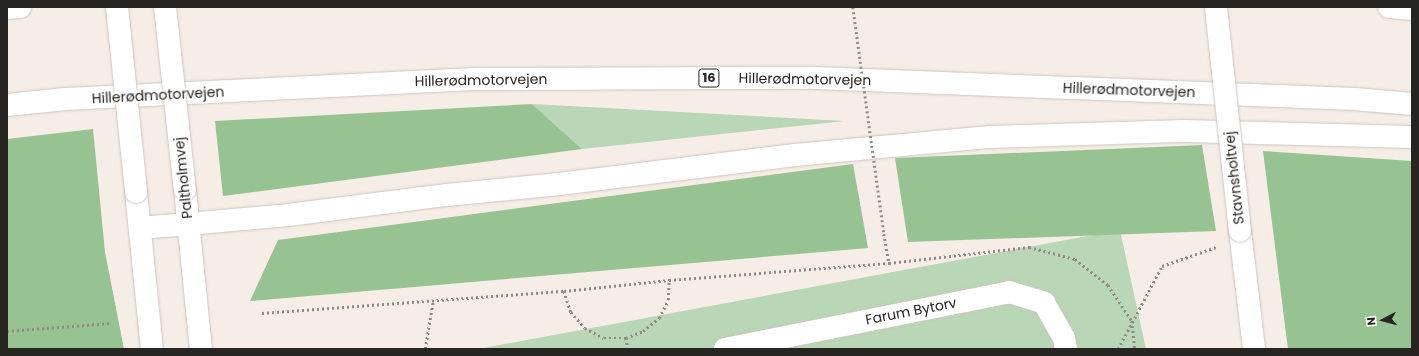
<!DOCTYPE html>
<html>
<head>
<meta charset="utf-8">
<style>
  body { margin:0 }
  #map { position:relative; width:1419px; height:356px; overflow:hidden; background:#f6ede6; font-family:Poppins,sans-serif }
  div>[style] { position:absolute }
  .green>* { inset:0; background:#b9d6b6 }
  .forest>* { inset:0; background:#97c393 }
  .path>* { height:2.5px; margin-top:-1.25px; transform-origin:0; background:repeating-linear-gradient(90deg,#918b86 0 2px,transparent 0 5px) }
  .roads { filter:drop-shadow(0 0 1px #cec5bf) drop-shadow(0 0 1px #cec5bf) }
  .minor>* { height:22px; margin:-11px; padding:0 11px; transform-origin:11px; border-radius:11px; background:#fff }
  .highway>* { height:22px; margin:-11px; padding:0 11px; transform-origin:11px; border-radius:11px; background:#fff }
  .path-bridge>* { height:2.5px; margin-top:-1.25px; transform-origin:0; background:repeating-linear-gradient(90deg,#918b86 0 2px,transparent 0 5px) }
  .bridges { filter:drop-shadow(0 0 1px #cec5bf) drop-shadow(0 0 1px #cec5bf) }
  .minor-bridge>* { height:22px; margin:-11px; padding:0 11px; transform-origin:11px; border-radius:11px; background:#fff }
  span { translate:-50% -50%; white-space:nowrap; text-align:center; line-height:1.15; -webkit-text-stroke:4px #fff; paint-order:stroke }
  .shield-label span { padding:1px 3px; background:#fff; border:1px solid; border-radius:3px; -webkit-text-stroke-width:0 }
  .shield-label { font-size:13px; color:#272422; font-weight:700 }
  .street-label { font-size:14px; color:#272422 }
  .frame { position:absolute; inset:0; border:8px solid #272422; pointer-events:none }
  .north { position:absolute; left:1363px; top:300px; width:40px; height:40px; -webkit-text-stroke:3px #fff; paint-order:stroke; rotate:264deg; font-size:11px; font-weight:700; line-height:16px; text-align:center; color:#272422 }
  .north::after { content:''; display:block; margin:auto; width:14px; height:18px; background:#272422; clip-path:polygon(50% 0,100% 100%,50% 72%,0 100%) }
</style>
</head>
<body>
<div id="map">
  <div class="green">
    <i style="clip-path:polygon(532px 104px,845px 121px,582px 149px)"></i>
    <i style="clip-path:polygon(1120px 230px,1146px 349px,478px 349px)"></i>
  </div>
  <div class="forest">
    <i style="clip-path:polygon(532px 104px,582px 149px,223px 196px,215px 121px)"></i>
    <i style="clip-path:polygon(93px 129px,105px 252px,124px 349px,7px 349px,7px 139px)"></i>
    <i style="clip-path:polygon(1202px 145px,1216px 231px,908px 242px,895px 158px)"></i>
    <i style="clip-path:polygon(1263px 151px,1412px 161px,1412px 349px,1288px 349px)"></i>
    <i style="clip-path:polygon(853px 164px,868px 248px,250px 301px,278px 240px)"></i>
  </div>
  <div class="path">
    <i style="left:884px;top:234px;width:29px;rotate:80deg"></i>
    <i style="left:564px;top:291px;width:22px;rotate:72deg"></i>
    <i style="left:571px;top:312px;width:21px;rotate:49deg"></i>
    <i style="left:585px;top:328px;width:21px;rotate:28deg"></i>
    <i style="left:604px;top:338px;width:22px"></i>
    <i style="left:626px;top:338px;width:18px;rotate:-22deg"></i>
    <i style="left:643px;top:331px;width:21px;rotate:-39deg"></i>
    <i style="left:659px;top:318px;width:20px;rotate:-63deg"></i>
    <i style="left:668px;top:300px;width:20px;rotate:-87deg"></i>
    <i style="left:262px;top:313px;width:303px;rotate:-4.2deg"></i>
    <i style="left:564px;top:291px;width:106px;rotate:-6deg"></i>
    <i style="left:669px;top:280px;width:221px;rotate:-4.4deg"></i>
    <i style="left:889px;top:263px;width:141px;rotate:-6.5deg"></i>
    <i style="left:1029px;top:247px;width:48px;rotate:14.6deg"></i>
    <i style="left:1075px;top:259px;width:42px;rotate:38.2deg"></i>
    <i style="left:1108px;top:285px;width:43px;rotate:56.3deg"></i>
    <i style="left:1132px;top:321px;width:28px;rotate:84deg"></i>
    <i style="left:7px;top:331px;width:105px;rotate:-4.4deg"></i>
    <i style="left:626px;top:338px;width:11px;rotate:80deg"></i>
    <i style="left:425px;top:349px;width:49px;rotate:-80.5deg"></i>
    <i style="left:1118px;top:349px;width:94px;rotate:-62.1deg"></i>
    <i style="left:1162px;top:266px;width:57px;rotate:-19.4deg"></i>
  </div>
  <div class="roads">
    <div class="minor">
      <i style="left:185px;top:190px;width:160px;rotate:84.3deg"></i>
      <i style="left:136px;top:192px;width:158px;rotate:84.2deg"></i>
      <i style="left:140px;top:228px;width:48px;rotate:-4.8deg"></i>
      <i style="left:1240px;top:231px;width:119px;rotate:83.2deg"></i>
      <i style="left:725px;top:349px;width:290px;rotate:-11.3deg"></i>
      <i style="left:1009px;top:292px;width:37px;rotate:17deg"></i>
      <i style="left:1044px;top:303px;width:40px;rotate:60.3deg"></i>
      <i style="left:1064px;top:338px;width:11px;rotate:80deg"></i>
    </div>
    <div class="highway">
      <i style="left:1389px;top:7px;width:23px;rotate:5deg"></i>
      <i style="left:7px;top:8px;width:13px;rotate:-4deg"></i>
      <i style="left:7px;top:105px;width:59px;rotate:-5.8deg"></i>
      <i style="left:66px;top:99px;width:414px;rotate:-2.8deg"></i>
      <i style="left:480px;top:79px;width:335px;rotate:-0.2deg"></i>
      <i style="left:815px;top:78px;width:540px;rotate:2.23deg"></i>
      <i style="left:1355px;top:99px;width:57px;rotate:5deg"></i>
      <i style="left:188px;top:224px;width:100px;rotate:-5.1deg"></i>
      <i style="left:288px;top:215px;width:160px;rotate:-7.2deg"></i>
      <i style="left:447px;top:195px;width:113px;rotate:-5.6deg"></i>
      <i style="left:559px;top:184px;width:238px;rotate:-7deg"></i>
      <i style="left:795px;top:155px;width:196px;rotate:-5.3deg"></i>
      <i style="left:990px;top:137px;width:195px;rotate:-1.8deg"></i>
      <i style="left:1185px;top:131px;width:227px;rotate:1.5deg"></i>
    </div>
  </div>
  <div class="path-bridge">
    <i style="left:853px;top:7px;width:229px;rotate:82.2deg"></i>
  </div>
  <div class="bridges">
    <div class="minor-bridge">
      <i style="left:117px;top:7px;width:186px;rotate:84.1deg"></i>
      <i style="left:165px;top:7px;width:184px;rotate:83.8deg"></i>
      <i style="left:1216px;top:7px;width:225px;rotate:83.9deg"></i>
    </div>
  </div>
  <div class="shield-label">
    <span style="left:709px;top:78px">16</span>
  </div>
  <div class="street-label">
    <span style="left:805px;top:79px;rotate:1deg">Hillerødmotorvejen</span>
    <span style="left:481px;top:80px;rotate:-1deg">Hillerødmotorvejen</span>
    <span style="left:1129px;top:90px;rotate:2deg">Hillerødmotorvejen</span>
    <span style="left:158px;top:95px;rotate:-3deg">Hillerødmotorvejen</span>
    <span style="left:183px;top:178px;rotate:-96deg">Paltholmvej</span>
    <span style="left:1234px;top:178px;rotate:-96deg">Stavnsholtvej</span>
    <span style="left:911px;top:311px;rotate:-11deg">Farum Bytorv</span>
  </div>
  <div class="frame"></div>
  <div class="north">N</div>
</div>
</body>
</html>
